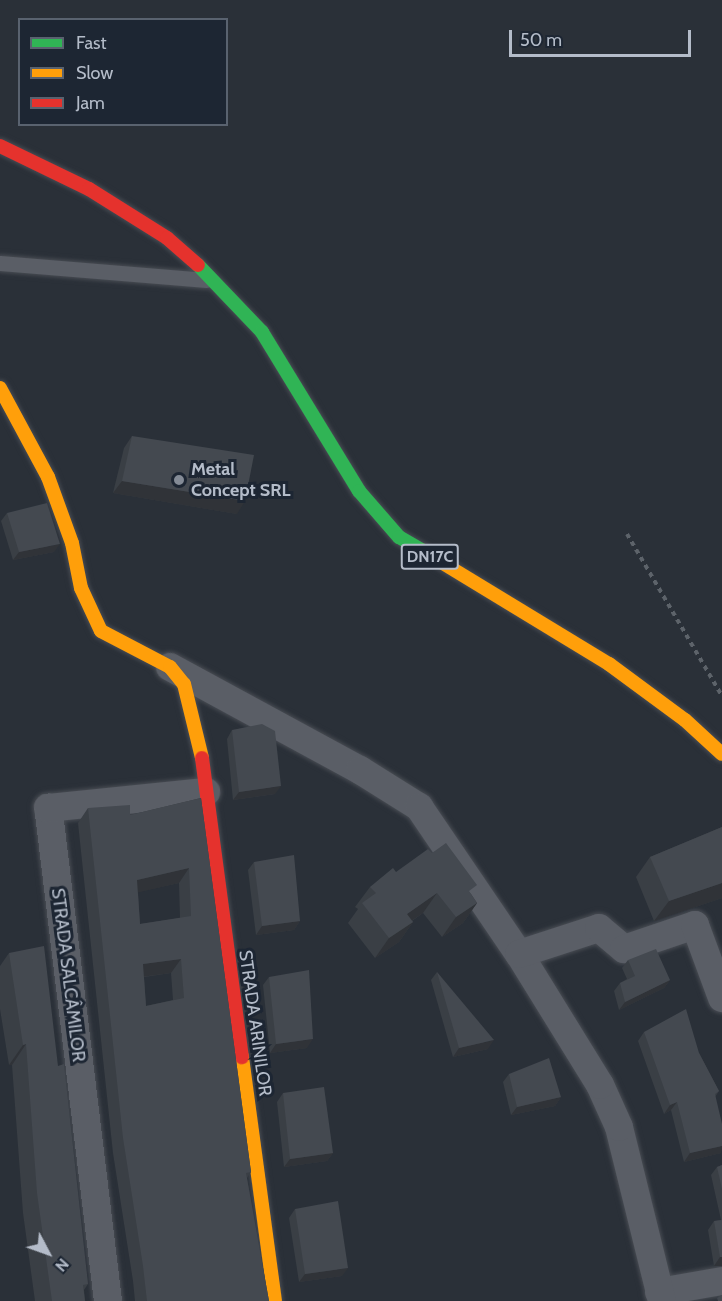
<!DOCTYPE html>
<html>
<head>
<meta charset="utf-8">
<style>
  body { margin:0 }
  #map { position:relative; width:722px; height:1301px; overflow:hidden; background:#2a3038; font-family:Cabin,sans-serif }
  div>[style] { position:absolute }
  .path>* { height:4px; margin-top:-2px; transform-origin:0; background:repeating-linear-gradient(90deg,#5d636a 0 4.5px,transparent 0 9px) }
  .roads { filter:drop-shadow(0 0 2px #484c53) drop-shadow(0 0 2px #484c53) }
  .lane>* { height:15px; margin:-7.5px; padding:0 7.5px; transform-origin:7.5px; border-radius:7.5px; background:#5a5e66 }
  .street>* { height:28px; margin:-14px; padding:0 14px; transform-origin:14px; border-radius:14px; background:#5a5e66 }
  .fast>* { height:14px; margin:-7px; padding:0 7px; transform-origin:7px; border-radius:7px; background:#30b455 }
  .slow>* { height:14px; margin:-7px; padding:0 7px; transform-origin:7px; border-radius:7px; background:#ff9f0a }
  .jam>* { height:14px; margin:-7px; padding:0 7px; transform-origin:7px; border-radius:7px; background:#e5322d }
  .wall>* { inset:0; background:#3a3f45 }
  .shaded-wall>* { inset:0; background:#303338 }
  .building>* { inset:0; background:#444950 }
  .dots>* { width:16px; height:16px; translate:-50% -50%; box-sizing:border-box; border:3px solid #1d2633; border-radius:50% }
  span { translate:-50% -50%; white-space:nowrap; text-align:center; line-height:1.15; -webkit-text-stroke:6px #1d2633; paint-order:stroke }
  .shield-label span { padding:2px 4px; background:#1d2633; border:2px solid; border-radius:4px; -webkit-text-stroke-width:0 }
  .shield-label { font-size:16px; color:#b4bcc9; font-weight:700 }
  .poi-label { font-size:18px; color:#b4bcc9; font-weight:700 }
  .left { translate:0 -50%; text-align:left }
  .street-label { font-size:18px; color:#b4bcc9 }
  .legend { position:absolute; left:18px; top:18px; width:210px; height:108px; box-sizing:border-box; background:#1d2633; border:2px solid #59626f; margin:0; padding:8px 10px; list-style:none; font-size:18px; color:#b4bcc9 }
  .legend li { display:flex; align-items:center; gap:12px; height:30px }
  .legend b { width:30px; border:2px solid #59626f }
  .north { position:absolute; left:18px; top:1223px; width:60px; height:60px; -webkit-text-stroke:4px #1d2633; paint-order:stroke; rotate:131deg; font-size:16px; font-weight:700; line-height:24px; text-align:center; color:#b4bcc9 }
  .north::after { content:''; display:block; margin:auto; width:21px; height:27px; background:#b4bcc9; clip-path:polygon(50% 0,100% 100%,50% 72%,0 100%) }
  .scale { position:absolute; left:509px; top:30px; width:182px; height:27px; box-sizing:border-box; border:3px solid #b4bcc9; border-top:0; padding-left:8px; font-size:18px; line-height:21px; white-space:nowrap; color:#b4bcc9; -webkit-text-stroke:4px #1d2633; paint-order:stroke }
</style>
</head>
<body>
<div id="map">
  <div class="path">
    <i style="left:627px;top:534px;width:188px;rotate:59.6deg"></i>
  </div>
  <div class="roads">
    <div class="lane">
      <i style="left:0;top:263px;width:207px;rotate:4.7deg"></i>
    </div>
    <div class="street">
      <i style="left:170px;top:667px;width:216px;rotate:28.5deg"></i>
      <i style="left:360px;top:770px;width:70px;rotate:32.1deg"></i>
      <i style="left:419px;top:807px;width:178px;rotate:55.8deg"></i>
      <i style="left:659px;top:1292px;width:64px;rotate:-9.9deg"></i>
      <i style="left:108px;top:1301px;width:497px;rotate:-96.9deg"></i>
      <i style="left:48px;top:808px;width:159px;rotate:-5.8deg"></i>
      <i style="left:662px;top:1301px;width:179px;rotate:-103.9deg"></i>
      <i style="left:619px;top:1127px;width:46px;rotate:-114.3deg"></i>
      <i style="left:600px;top:1085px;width:154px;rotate:-121.7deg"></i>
      <i style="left:519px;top:954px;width:84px;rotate:-18deg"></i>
      <i style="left:599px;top:928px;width:33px;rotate:40deg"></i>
      <i style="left:624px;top:949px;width:75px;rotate:-18.7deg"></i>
      <i style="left:695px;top:925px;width:78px;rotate:69.7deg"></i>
    </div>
    <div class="fast">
      <i style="left:198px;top:265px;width:93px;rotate:46.3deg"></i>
      <i style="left:262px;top:332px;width:186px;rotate:58.6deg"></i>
      <i style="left:359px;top:491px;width:61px;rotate:49deg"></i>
      <i style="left:399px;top:537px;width:28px;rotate:30deg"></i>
    </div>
    <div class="slow">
      <i style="left:0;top:388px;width:101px;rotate:61.7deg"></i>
      <i style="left:48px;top:477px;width:70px;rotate:70deg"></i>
      <i style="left:72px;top:543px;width:46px;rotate:78.7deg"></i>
      <i style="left:81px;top:588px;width:47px;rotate:65.1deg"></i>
      <i style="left:101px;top:631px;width:78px;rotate:27.6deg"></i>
      <i style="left:170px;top:667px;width:22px;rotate:51deg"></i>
      <i style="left:184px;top:684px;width:76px;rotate:76.3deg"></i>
      <i style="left:423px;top:551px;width:218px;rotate:31.3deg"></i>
      <i style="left:609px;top:664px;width:94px;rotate:36.4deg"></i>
      <i style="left:685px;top:720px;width:50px;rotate:42.6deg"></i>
      <i style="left:242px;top:1057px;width:246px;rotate:82.3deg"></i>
    </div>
    <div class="jam">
      <i style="left:0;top:146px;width:99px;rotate:25.8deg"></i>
      <i style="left:89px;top:189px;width:92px;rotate:32.1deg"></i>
      <i style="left:167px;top:238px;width:41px;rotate:41.1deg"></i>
      <i style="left:202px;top:758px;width:302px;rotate:82.4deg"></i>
    </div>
  </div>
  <div class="wall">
    <i style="clip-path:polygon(132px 436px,237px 514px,113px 493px,124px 448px)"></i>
    <i style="clip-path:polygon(7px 513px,54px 552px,13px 560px,1px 521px)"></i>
    <i style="clip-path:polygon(232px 730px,275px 794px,233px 800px,227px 739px)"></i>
    <i style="clip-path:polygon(evenodd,201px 798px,251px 1172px,247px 1178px,269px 1301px,135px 1301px,133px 1281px,113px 1153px,78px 823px,88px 808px,130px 815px,201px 798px,179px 883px,180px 918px,140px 924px,138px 892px,179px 883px,201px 798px,171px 973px,173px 1000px,146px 1006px,144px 977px,171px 973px)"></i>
    <i style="clip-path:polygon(722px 827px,722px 898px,654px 921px,636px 877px,650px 857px)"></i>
    <i style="clip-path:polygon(432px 853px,471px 894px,477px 903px,463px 923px,442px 937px,423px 913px,412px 921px,413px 922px,399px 942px,375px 958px,348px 923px,358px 909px,355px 907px,370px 887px)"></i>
    <i style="clip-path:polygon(254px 862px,300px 921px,294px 930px,256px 935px,248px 870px)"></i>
    <i style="clip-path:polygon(9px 953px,58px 1066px,88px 1284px,84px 1290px,85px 1301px,35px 1301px,23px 1213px,12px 1065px,9px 1065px,0 1009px,0 966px)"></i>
    <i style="clip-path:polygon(628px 960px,670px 980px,664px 988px,619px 1010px,614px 991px,620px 983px,627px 979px,622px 968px)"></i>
    <i style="clip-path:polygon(437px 972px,488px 1049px,453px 1057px,431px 980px)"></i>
    <i style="clip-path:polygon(269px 977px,307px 1048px,270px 1053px,263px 985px)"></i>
    <i style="clip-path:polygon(644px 1032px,699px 1053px,719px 1091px,715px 1097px,721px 1153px,684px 1162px,671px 1110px,664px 1114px,638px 1041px)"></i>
    <i style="clip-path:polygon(509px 1074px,561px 1097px,555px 1106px,511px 1115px,503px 1082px)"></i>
    <i style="clip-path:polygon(283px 1093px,333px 1153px,327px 1161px,284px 1167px,277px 1102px)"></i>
    <i style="clip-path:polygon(722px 1165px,722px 1266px,714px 1266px,708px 1230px,714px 1221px,721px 1220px,711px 1175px,717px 1167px)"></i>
    <i style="clip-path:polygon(295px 1209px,342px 1276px,299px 1282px,289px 1218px)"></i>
  </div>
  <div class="shaded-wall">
    <i style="clip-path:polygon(122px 481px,245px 501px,237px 514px,113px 493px)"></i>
    <i style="clip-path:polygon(60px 544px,54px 552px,13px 560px,19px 552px)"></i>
    <i style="clip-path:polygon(281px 786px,275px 794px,233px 800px,239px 792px)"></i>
    <i style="clip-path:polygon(189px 868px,179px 883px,127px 895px,137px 880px)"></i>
    <i style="clip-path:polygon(722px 883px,722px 898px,654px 921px,669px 901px)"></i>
    <i style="clip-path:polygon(437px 893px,423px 913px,392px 934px,407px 914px)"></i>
    <i style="clip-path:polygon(477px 903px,463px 923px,442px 937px,456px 917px)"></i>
    <i style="clip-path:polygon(300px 921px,294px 930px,256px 935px,262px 926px)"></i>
    <i style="clip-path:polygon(413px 922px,399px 942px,375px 958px,389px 938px)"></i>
    <i style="clip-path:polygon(181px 959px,171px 973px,133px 978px,143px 964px)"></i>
    <i style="clip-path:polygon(670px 980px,664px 988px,619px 1010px,625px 1002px)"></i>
    <i style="clip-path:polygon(313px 1039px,307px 1048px,270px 1053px,276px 1044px)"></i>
    <i style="clip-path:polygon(494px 1040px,488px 1049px,453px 1057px,459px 1048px)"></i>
    <i style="clip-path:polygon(26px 1044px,12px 1065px,9px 1065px,23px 1045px)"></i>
    <i style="clip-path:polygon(561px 1097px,555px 1106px,511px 1115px,517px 1107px)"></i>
    <i style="clip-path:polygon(677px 1102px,671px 1110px,664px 1114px,670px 1105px)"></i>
    <i style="clip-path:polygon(722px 1146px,721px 1153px,684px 1162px,690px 1153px)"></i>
    <i style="clip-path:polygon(333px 1153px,327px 1161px,284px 1167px,290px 1159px)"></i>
    <i style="clip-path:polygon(720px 1257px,722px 1257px,722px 1266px,714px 1266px)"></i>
    <i style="clip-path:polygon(348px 1268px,342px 1276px,299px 1282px,305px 1274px)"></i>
  </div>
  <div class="building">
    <i style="clip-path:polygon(132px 436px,254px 455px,245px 501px,122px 481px)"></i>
    <i style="clip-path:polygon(47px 503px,60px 544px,19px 552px,7px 513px)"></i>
    <i style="clip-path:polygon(262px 724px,275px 731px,281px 786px,239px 792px,232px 730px)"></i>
    <i style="clip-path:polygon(evenodd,201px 798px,251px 1172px,246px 1173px,269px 1301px,147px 1301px,143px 1266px,123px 1138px,88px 808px,130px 805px,130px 815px,201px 798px,189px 868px,191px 916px,140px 924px,137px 880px,189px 868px,201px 798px,181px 959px,184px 998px,146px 1006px,143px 964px,181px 959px)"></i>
    <i style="clip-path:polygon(722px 827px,722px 883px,669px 901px,650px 857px)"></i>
    <i style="clip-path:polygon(446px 843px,477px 885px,469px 891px,477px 903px,456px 917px,437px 893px,407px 914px,413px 922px,389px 938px,362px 903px,376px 893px,370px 887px,393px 868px,396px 872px,428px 849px,432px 853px)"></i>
    <i style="clip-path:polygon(294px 855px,300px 921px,262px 926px,254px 862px)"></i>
    <i style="clip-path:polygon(44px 946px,58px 1066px,64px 1064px,88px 1284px,83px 1285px,85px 1301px,52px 1301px,37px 1193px,26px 1044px,23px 1045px,9px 953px)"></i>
    <i style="clip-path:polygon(656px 949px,670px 980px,625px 1002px,620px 983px,635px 976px,628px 960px)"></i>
    <i style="clip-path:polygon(309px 970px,313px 1039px,276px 1044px,269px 977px)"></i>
    <i style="clip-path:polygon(437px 972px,494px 1040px,459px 1048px)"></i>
    <i style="clip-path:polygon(686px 1009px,699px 1053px,719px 1091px,715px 1094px,722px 1124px,722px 1146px,690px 1153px,677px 1102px,670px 1105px,644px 1032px)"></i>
    <i style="clip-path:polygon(549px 1058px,561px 1097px,517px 1107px,509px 1074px)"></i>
    <i style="clip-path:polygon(324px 1087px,333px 1153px,290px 1159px,283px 1093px)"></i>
    <i style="clip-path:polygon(722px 1165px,722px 1189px,717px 1167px)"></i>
    <i style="clip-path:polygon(338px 1201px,348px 1268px,305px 1274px,295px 1209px)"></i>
    <i style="clip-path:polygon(722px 1220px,722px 1257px,720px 1257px,714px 1221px)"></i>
    <i style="clip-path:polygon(722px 1295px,722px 1301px,718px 1301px,717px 1298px)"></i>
  </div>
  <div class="dots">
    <i style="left:179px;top:480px;background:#848b96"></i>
  </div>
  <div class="shield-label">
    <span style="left:430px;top:557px">DN17C</span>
  </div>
  <div class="poi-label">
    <span class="left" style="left:191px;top:480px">Metal<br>Concept SRL</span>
  </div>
  <div class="street-label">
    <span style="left:68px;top:975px;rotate:83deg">STRADA SALCÂMILOR</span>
    <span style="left:255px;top:1023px;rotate:82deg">STRADA ARINILOR</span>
  </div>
  <ul class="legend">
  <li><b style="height:8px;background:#30b455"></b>Fast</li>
  <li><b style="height:8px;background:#ff9f0a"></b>Slow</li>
  <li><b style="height:8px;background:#e5322d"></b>Jam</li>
  </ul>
  <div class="north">N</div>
  <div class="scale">50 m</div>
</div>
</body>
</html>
